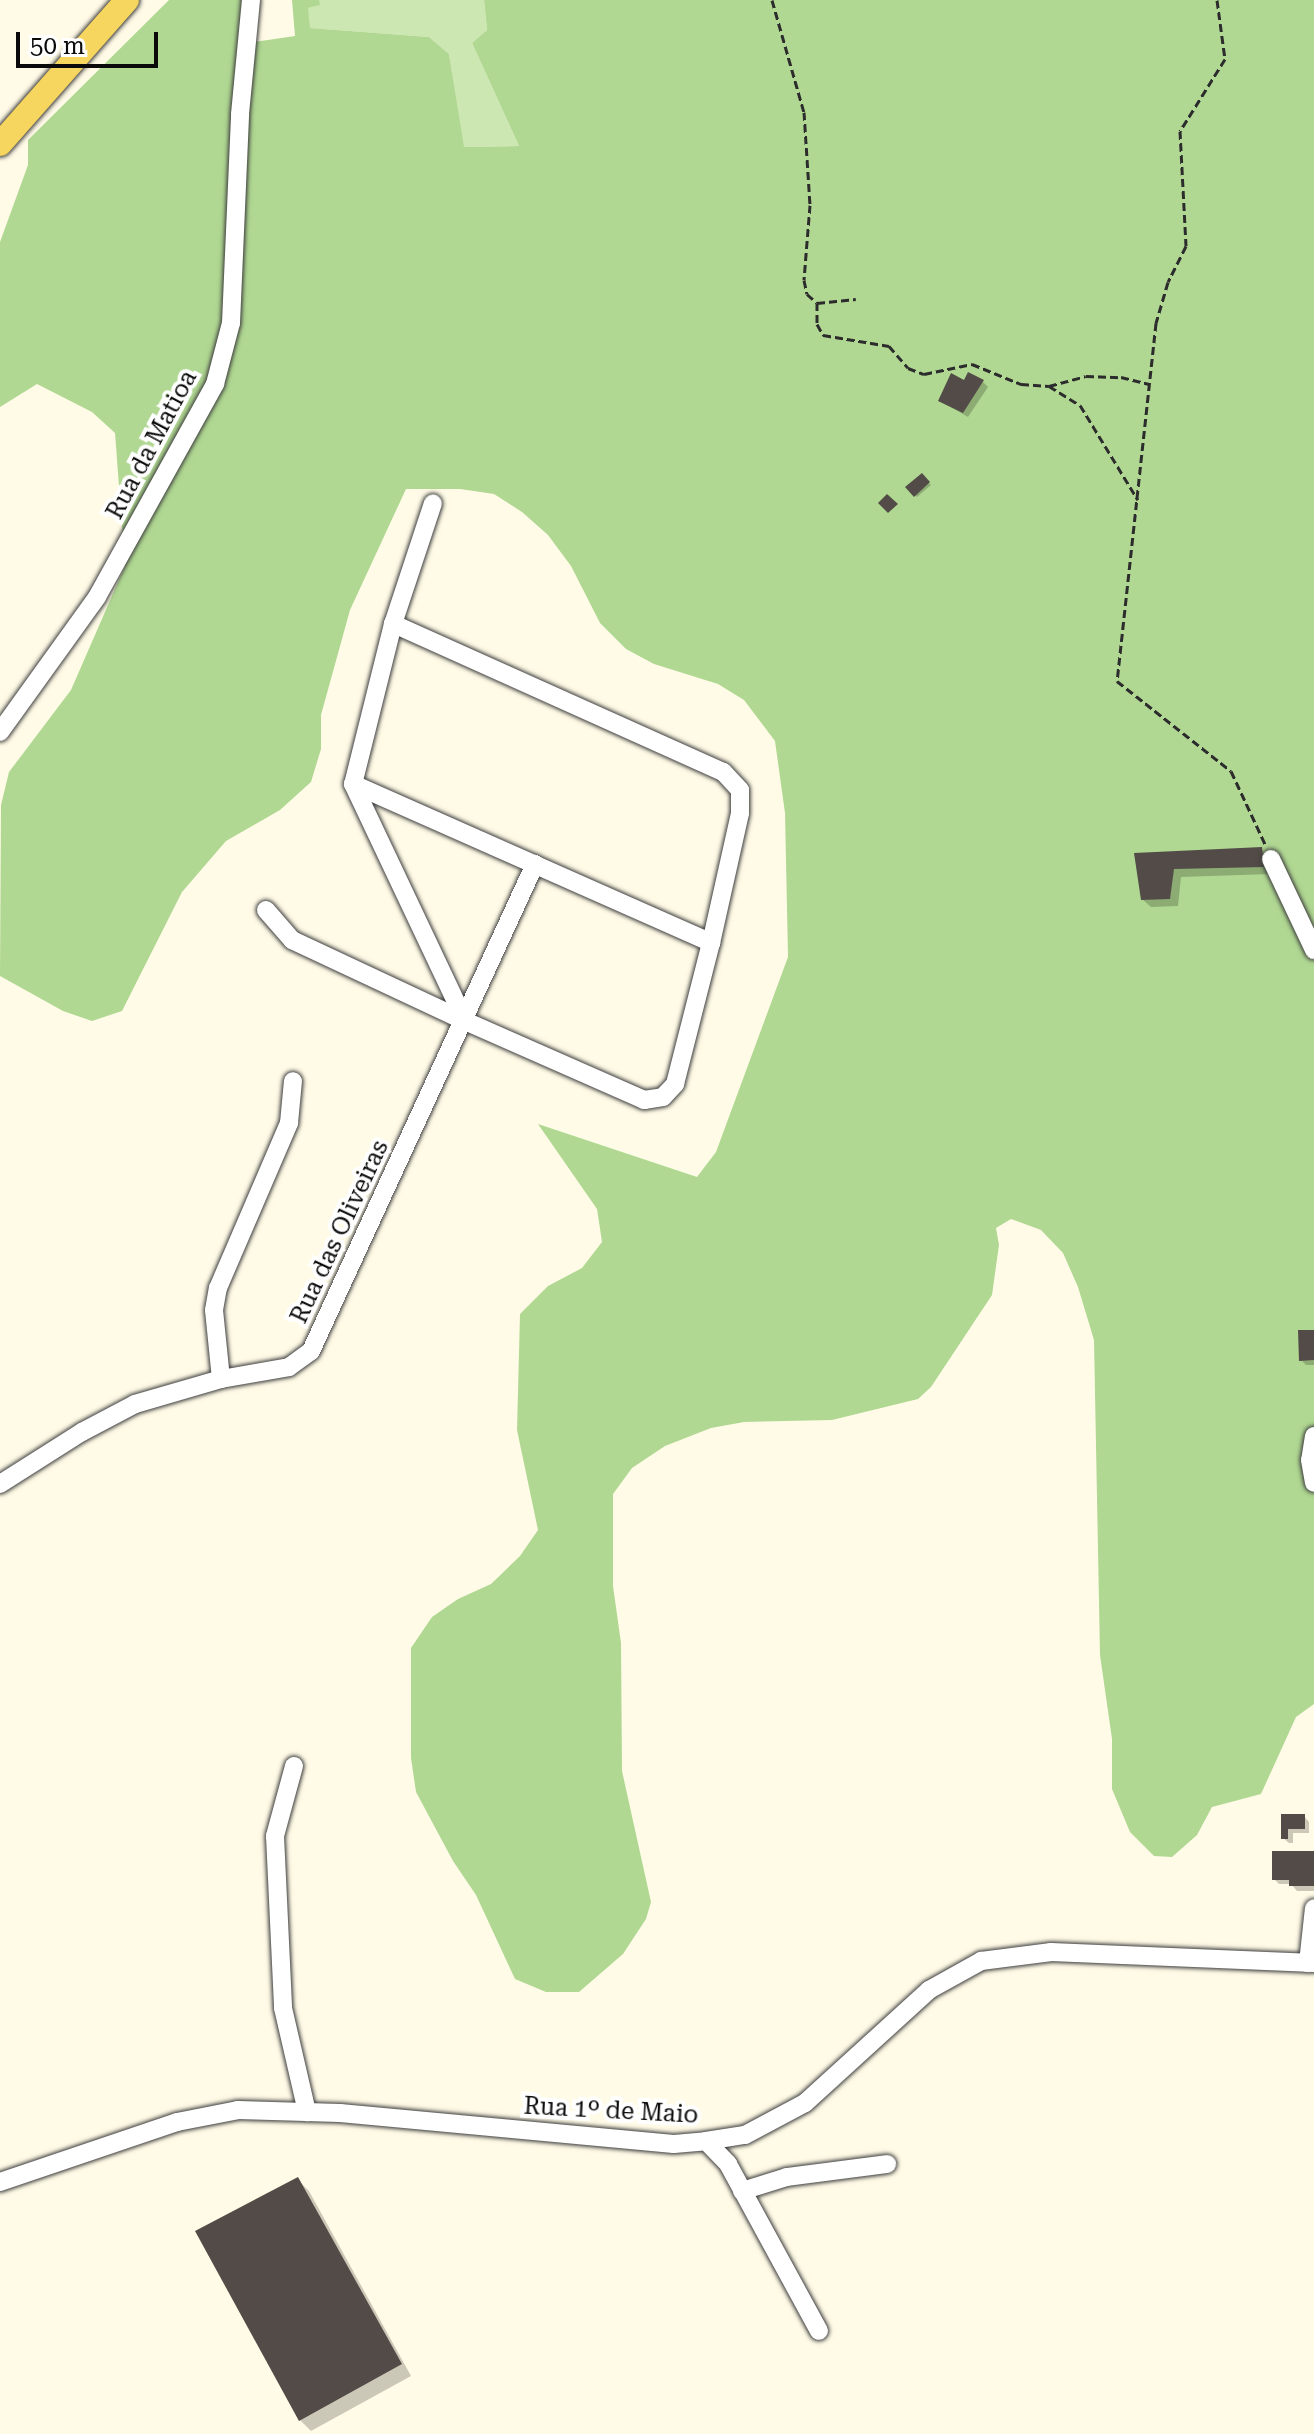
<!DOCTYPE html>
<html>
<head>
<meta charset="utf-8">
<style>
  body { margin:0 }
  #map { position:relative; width:1314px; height:2434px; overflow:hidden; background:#fffbe7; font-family:"Roboto Serif",serif }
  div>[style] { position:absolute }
  .green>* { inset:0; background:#cde7b3 }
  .forest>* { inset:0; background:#b0d892 }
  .shadow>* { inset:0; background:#0003 }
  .building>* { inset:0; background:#524b47 }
  .path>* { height:3px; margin-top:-1.5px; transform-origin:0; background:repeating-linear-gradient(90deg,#2c2c2c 0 8px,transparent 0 12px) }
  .roads { filter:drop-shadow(0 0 2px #3d3d3d) drop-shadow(0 0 2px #3d3d3d) }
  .minor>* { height:18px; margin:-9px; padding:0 9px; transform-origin:9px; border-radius:9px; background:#fff }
  .major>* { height:24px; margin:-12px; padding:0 12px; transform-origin:12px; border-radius:12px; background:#f7d65f }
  span { translate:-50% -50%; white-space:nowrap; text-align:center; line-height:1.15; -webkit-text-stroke:8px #fff; paint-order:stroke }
  .street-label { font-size:24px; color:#0a0a0a }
  .scale { position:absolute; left:16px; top:32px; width:142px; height:36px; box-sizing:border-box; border:4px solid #0a0a0a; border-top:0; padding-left:10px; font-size:24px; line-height:28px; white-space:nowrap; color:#0a0a0a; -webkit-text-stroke:6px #fff; paint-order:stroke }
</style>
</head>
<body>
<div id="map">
  <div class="green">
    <i style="clip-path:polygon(319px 0,484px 0,487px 30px,472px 43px,519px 146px,463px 147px,449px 54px,429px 37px,309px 28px,307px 8px,319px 5px)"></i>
  </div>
  <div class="forest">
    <i style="clip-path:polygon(169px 0,251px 0,248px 43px,295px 36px,292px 0,319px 0,320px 5px,308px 8px,310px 28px,429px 37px,449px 54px,464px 147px,519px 146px,472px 43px,487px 30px,484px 0,1314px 0,1314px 1704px,1296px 1717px,1261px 1794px,1212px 1807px,1197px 1835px,1172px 1857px,1154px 1856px,1130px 1832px,1112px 1789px,1112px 1739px,1100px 1655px,1094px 1340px,1078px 1287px,1063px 1253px,1041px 1230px,1011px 1219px,996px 1228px,999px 1245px,992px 1295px,931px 1387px,918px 1399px,832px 1420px,744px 1422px,711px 1428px,665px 1446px,632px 1468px,613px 1494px,613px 1586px,621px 1643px,622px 1771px,651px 1902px,646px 1919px,623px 1954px,579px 1992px,546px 1992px,515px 1979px,476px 1895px,453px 1861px,416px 1792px,411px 1758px,411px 1648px,432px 1617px,458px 1599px,491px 1584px,520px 1556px,538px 1530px,517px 1430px,520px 1314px,548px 1286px,582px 1268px,602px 1242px,597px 1209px,538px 1124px,697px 1177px,716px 1152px,788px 957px,785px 813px,775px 741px,744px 700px,718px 684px,654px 664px,626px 649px,600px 623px,571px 566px,548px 535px,522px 512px,494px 494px,460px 489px,406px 489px,350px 610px,321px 715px,321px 749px,311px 782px,280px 810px,226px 841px,182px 892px,122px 1011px,92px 1021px,63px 1011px,0 976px,1px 805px,9px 772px,71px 690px,125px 566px,115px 433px,92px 412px,37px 384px,0 407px,0 242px,28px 165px,28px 140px)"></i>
  </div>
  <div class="shadow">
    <i style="clip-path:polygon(983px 382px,988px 387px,968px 417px,940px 401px)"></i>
    <i style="clip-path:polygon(922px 476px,931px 485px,917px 497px,908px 488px)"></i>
    <i style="clip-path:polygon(1261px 849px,1269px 858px,1271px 874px,1181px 877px,1178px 906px,1151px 907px,1142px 899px,1136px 854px)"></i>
    <i style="clip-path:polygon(1314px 1332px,1314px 1365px,1306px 1365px,1301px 1360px)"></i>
    <i style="clip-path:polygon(1283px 1816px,1304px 1816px,1309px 1822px,1309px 1833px,1293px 1833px,1293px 1843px,1289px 1843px,1283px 1838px)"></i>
    <i style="clip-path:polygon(1314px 1854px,1314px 1891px,1297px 1891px,1291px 1884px,1279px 1884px,1274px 1879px)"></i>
    <i style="clip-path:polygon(298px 2180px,309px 2191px,411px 2376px,311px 2431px,300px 2420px)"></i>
  </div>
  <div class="building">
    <i style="clip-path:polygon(968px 372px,984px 380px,963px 413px,938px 401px,951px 373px,964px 380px)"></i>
    <i style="clip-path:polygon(922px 473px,930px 482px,914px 497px,905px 487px)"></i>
    <i style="clip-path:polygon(887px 494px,898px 504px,888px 513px,878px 503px)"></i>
    <i style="clip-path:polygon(1262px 847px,1264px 867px,1174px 869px,1170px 899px,1141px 900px,1134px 853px)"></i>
    <i style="clip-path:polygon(1298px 1330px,1314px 1330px,1314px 1360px,1299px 1361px)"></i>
    <i style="clip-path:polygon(1281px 1814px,1305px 1814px,1305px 1829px,1288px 1829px,1288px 1839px,1281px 1839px)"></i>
    <i style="clip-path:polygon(1272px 1851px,1314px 1851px,1314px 1886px,1289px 1886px,1289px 1880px,1272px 1880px)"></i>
    <i style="clip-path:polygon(298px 2177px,402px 2364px,299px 2421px,195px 2231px)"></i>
  </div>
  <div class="path">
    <i style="left:772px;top:0;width:116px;rotate:74.1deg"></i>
    <i style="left:804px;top:112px;width:93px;rotate:86.3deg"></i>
    <i style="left:810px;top:205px;width:75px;rotate:94.6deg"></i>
    <i style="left:804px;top:280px;width:14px;rotate:78deg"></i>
    <i style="left:807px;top:294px;width:13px;rotate:42deg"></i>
    <i style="left:817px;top:303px;width:39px;rotate:-6deg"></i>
    <i style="left:1217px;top:0;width:60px;rotate:82.3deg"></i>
    <i style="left:1225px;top:59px;width:85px;rotate:122deg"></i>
    <i style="left:1180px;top:131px;width:115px;rotate:87deg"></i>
    <i style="left:1186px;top:246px;width:40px;rotate:116.6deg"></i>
    <i style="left:1168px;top:282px;width:43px;rotate:106.3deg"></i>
    <i style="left:1156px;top:323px;width:360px;rotate:96.2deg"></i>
    <i style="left:1117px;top:681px;width:145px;rotate:38.3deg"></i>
    <i style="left:1231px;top:771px;width:81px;rotate:65deg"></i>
    <i style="left:817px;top:303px;width:21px;rotate:90deg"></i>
    <i style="left:817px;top:324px;width:13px;rotate:61deg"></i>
    <i style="left:823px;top:335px;width:67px;rotate:9.5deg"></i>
    <i style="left:889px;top:346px;width:29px;rotate:49deg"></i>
    <i style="left:908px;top:368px;width:17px;rotate:21deg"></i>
    <i style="left:924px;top:374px;width:49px;rotate:-11.8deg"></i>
    <i style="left:972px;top:364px;width:53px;rotate:22.2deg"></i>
    <i style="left:1021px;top:384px;width:28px;rotate:4deg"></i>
    <i style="left:1049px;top:386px;width:36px;rotate:32deg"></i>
    <i style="left:1080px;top:405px;width:111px;rotate:58.6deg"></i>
    <i style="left:1049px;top:386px;width:38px;rotate:-15deg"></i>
    <i style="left:1086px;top:376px;width:35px;rotate:2deg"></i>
    <i style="left:1121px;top:377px;width:29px;rotate:14deg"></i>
  </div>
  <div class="roads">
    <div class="minor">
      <i style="left:393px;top:624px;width:127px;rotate:-71.7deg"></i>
      <i style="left:0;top:732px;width:166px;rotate:-54.3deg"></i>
      <i style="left:97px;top:597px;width:244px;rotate:-61deg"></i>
      <i style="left:215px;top:384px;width:63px;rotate:-75.3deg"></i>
      <i style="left:231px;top:323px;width:209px;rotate:-87.5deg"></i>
      <i style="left:240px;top:114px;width:115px;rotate:-84.5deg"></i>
      <i style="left:353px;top:784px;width:262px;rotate:64.7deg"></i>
      <i style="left:1271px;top:859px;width:101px;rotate:64.7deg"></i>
      <i style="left:266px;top:910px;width:40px;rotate:49deg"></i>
      <i style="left:292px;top:940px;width:191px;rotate:25.1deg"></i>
      <i style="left:465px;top:1021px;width:196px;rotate:23.8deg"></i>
      <i style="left:644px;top:1100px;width:19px;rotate:-9deg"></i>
      <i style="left:663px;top:1097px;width:18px;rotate:-47deg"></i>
      <i style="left:675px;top:1084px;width:146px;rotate:-75.7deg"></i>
      <i style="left:711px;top:943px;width:133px;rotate:-77.4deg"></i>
      <i style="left:740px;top:813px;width:23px;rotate:-90deg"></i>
      <i style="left:740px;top:790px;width:25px;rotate:-133deg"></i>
      <i style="left:723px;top:772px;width:362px;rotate:-155.8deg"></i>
      <i style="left:393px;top:624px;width:165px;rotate:104deg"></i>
      <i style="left:353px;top:784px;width:392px;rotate:23.9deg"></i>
      <i style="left:221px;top:1379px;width:69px;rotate:-95.8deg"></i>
      <i style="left:214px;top:1310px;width:22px;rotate:-80deg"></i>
      <i style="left:218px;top:1288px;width:180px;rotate:-66.7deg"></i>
      <i style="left:289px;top:1123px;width:42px;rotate:-84.6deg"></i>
      <i style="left:1314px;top:1436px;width:24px;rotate:99deg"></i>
      <i style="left:1310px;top:1460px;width:23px;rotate:80deg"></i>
      <i style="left:0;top:1484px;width:97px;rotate:-32.4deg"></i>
      <i style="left:82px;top:1432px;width:60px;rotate:-27.8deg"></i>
      <i style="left:135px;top:1404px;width:90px;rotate:-16.2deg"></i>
      <i style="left:221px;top:1379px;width:69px;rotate:-10deg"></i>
      <i style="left:289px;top:1367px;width:27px;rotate:-36deg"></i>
      <i style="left:311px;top:1351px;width:536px;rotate:-65.3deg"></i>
      <i style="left:294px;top:1766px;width:73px;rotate:105.2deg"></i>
      <i style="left:275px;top:1836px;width:172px;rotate:87.3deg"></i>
      <i style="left:283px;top:2008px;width:107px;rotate:77deg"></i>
      <i style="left:1308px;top:1963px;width:55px;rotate:-83.8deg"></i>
      <i style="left:706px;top:2141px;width:32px;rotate:46deg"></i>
      <i style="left:728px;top:2164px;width:190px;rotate:61.4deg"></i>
      <i style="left:0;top:2182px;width:187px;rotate:-18.7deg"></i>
      <i style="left:177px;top:2122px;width:62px;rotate:-11.1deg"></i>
      <i style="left:238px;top:2110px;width:102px;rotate:1.7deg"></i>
      <i style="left:340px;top:2113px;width:335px;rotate:5.3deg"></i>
      <i style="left:674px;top:2144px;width:32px;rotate:-5deg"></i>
      <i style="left:706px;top:2141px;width:39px;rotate:-9deg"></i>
      <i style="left:745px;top:2135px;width:68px;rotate:-28.1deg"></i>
      <i style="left:805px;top:2103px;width:168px;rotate:-42.3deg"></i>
      <i style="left:929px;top:1990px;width:60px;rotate:-29.1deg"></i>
      <i style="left:981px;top:1961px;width:71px;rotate:-7.3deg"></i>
      <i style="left:1051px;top:1952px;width:263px;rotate:2.4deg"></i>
      <i style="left:742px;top:2191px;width:47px;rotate:-17.3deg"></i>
      <i style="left:787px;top:2177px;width:101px;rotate:-7.4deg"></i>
    </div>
    <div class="major">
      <i style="left:0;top:144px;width:192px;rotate:-48.6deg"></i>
    </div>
  </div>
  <div class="street-label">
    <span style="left:152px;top:445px;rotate:-62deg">Rua da Matioa</span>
    <span style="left:340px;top:1232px;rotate:-65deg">Rua das Oliveiras</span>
    <span style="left:611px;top:2111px;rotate:3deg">Rua 1º de Maio</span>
  </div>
  <div class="scale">50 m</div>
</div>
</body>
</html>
